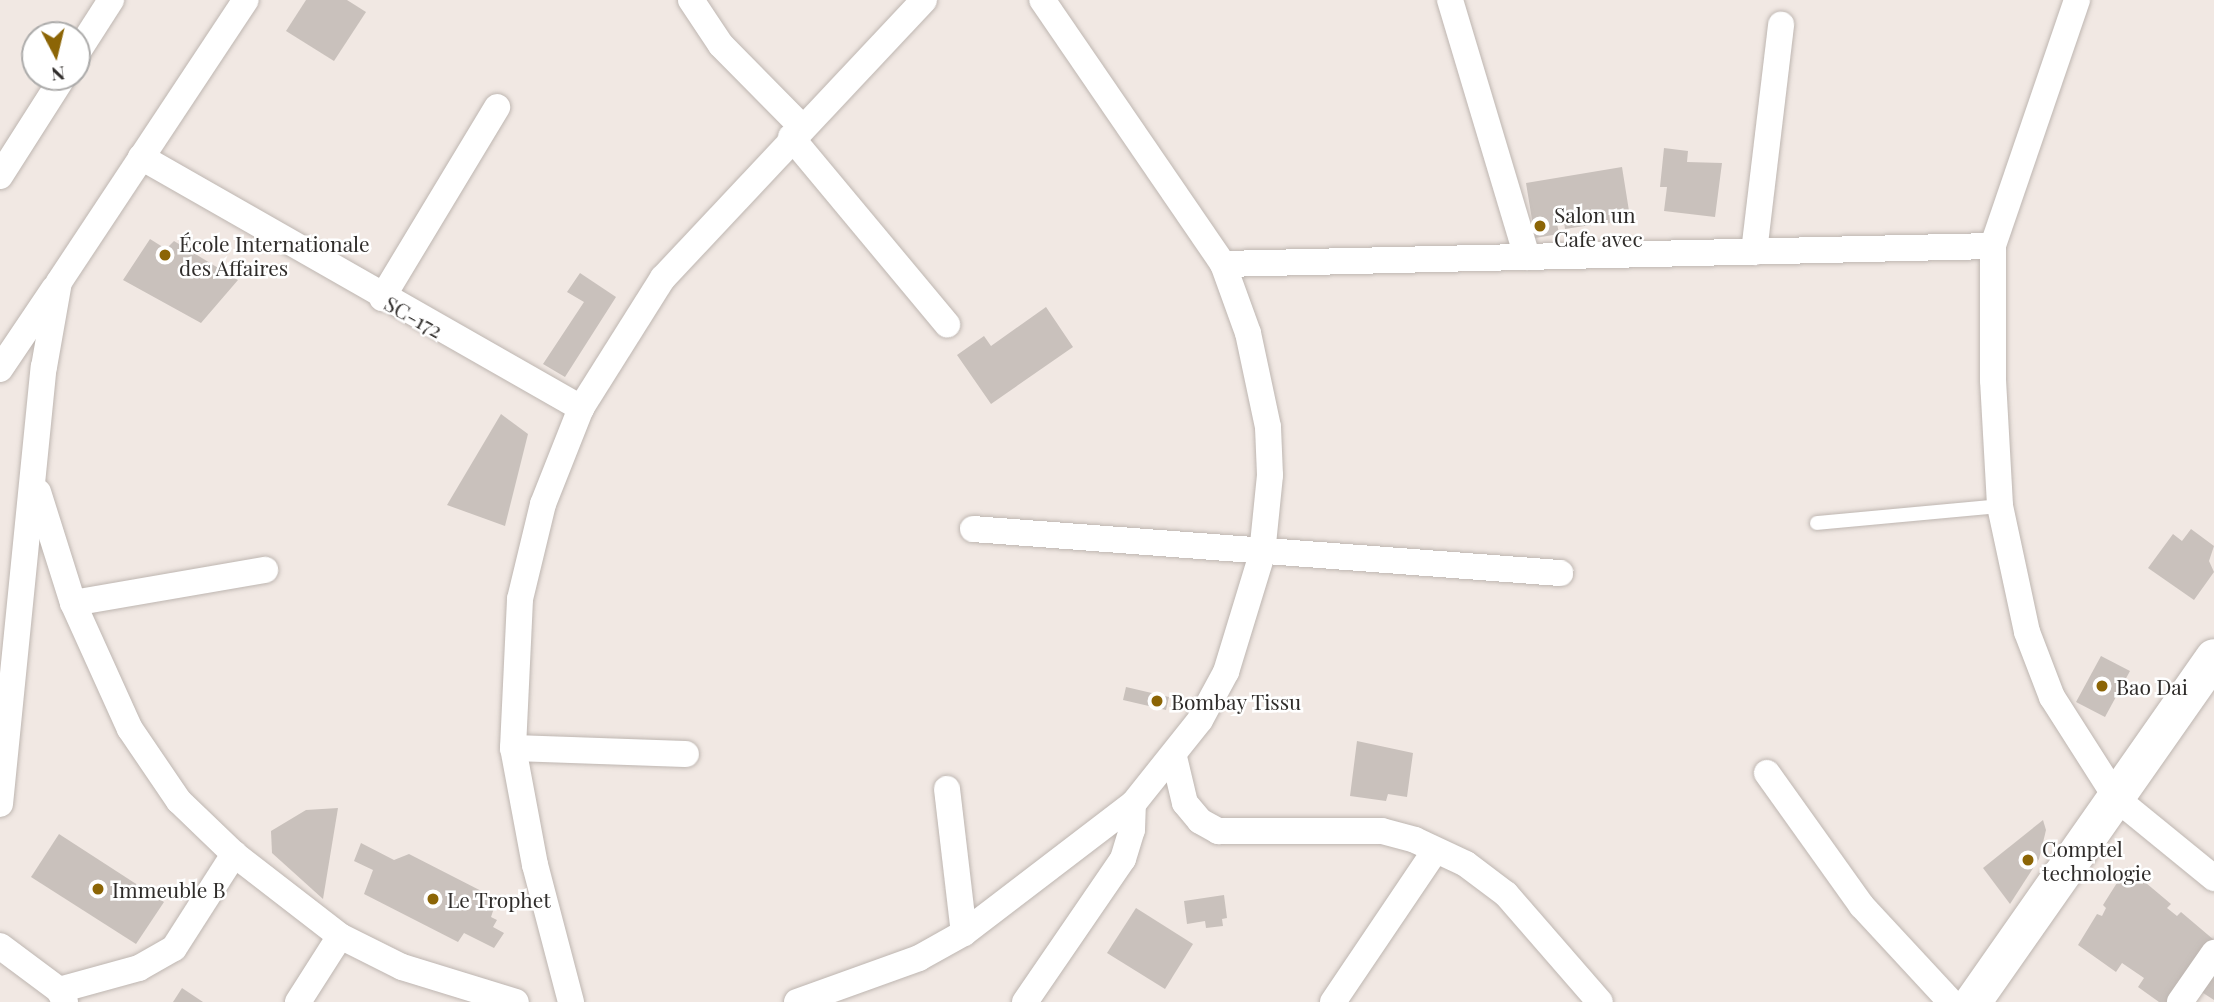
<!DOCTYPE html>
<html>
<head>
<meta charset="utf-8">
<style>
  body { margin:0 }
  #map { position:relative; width:2214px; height:1002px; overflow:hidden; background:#f1e8e3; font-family:"Playfair Display",serif }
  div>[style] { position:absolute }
  .building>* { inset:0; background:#c9c1bc }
  .roads { filter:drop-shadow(0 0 2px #beb6b1) drop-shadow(0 0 2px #beb6b1) }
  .lane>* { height:14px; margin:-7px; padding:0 7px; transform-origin:7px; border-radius:7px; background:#fff }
  .street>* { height:26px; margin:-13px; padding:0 13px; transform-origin:13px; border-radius:13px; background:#fff }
  .secondary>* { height:37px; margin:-18.5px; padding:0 18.5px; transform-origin:18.5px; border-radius:18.5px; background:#fff }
  .dots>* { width:19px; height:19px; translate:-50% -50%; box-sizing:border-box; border:4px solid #fff; border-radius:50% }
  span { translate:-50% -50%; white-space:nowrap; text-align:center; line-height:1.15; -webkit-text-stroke:5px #fff; paint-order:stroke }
  .poi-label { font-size:21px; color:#2f2c2a }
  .left { translate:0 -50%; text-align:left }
  .street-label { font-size:21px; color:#2f2c2a }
  .north { position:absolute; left:21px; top:21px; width:70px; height:70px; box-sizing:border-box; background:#fff; border:2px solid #acabaa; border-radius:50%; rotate:173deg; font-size:19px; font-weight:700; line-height:28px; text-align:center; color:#2f2c2a }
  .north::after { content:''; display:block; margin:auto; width:24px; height:32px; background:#8c6506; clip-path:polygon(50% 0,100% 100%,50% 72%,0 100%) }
</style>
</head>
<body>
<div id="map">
  <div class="building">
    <i style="clip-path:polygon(306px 0,347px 0,366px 12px,334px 61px,286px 31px)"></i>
    <i style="clip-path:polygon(1664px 148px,1688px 151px,1687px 162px,1722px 163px,1715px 217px,1664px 211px,1667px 187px,1660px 187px)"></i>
    <i style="clip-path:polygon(1622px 167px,1629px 211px,1609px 214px,1610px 223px,1601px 224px,1600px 216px,1590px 218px,1591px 225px,1565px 229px,1564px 222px,1557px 223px,1559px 234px,1535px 238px,1526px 183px)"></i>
    <i style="clip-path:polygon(150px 239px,166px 249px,174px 241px,238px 280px,201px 323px,123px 280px)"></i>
    <i style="clip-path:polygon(580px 273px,616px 297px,565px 377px,543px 364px,584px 302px,567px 292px)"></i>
    <i style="clip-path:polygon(1046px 307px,1073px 347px,991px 404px,957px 355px,984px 336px,991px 346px)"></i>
    <i style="clip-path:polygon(501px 414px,528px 434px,505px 526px,447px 505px)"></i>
    <i style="clip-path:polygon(2191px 529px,2214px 546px,2209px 561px,2214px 572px,2194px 600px,2148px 568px,2173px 534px,2182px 541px)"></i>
    <i style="clip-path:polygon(2101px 656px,2130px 671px,2105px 717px,2076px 702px)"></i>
    <i style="clip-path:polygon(1126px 687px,1169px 697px,1166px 710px,1123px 700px)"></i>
    <i style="clip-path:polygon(1357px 741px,1413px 753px,1407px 797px,1388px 794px,1386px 801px,1350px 796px)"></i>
    <i style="clip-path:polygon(338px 808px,323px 899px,272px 853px,271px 831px,306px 810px)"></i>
    <i style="clip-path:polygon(2043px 820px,2046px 830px,2039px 859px,2010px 904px,1983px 868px)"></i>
    <i style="clip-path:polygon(59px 834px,164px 902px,136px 944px,31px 877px)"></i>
    <i style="clip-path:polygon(361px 843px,394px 860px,409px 854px,497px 899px,491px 917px,497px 920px,493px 927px,504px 933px,494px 948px,464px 933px,458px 942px,364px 894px,373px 870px,354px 861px)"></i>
    <i style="clip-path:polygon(2127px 867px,2171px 904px,2167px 908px,2177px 916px,2181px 912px,2214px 940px,2176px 1002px,2159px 1002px,2138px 987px,2144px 978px,2122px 963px,2116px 972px,2078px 945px,2097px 914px,2102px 916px,2106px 908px,2103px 905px)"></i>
    <i style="clip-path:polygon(1224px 895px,1227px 918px,1222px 919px,1223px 926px,1206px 928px,1205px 921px,1187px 924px,1184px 901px)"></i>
    <i style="clip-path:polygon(1136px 908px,1193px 944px,1165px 989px,1107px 953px)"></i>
    <i style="clip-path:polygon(2214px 963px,2214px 1000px,2197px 989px)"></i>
    <i style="clip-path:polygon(182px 988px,203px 1002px,173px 1002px)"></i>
  </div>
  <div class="roads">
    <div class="lane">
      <i style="left:1817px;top:523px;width:184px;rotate:-5.3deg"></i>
    </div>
    <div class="street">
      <i style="left:691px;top:0;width:54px;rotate:56.3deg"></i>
      <i style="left:721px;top:45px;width:114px;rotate:45.4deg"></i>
      <i style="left:1450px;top:0;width:268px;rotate:73.3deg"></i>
      <i style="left:2077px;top:0;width:260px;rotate:108.9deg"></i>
      <i style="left:1993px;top:246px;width:134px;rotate:90deg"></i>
      <i style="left:1993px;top:380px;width:126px;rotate:86.8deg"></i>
      <i style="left:2000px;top:506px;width:129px;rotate:77.9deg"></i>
      <i style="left:2027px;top:632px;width:70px;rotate:69deg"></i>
      <i style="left:2052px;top:697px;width:121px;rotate:57.5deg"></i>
      <i style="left:2117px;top:799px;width:125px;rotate:39.2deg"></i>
      <i style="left:77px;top:53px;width:63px;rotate:-57.3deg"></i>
      <i style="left:791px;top:137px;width:244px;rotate:50.2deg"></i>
      <i style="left:141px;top:157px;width:507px;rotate:29.7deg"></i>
      <i style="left:0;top:176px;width:117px;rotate:-57.5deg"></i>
      <i style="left:1754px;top:252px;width:229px;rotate:-83.2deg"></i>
      <i style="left:1223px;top:264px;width:770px;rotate:-1.34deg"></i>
      <i style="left:382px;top:298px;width:223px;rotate:-58.9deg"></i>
      <i style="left:0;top:369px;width:97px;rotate:-56deg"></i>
      <i style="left:38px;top:492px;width:116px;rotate:72.5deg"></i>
      <i style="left:73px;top:603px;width:138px;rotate:65.7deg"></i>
      <i style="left:130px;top:729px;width:87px;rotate:55.8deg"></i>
      <i style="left:179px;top:801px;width:76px;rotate:43.9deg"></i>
      <i style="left:234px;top:854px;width:134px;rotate:37.7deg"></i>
      <i style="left:340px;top:936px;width:69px;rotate:26.6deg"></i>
      <i style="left:402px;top:967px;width:119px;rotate:17.1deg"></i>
      <i style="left:973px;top:529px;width:589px;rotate:4.29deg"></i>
      <i style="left:73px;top:603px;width:195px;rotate:-9.8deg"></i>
      <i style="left:513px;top:748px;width:173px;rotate:2deg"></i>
      <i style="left:1174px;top:757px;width:47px;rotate:76.6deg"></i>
      <i style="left:1185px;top:803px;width:23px;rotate:50deg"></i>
      <i style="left:1200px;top:821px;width:21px;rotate:29deg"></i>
      <i style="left:1218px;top:831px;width:164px"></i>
      <i style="left:1382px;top:831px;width:34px;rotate:15deg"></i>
      <i style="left:1415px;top:840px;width:56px;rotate:25.2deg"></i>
      <i style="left:1466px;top:864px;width:50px;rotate:36.9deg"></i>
      <i style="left:1506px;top:894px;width:143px;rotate:49deg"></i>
      <i style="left:1767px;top:773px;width:163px;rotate:54.5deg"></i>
      <i style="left:1862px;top:906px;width:131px;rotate:47.2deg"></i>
      <i style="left:947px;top:789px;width:145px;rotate:83.3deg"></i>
      <i style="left:0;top:804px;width:439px;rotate:-84.3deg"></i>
      <i style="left:44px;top:367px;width:86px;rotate:-80deg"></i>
      <i style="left:59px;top:282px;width:338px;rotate:-56.5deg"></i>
      <i style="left:0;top:946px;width:74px;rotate:36.7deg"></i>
      <i style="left:59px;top:990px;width:13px;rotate:63deg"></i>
      <i style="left:59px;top:990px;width:83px;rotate:-15.4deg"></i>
      <i style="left:139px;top:968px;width:40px;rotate:-29.7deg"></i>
      <i style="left:174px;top:948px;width:112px;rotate:-57.4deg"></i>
      <i style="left:298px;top:1002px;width:78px;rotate:-57.5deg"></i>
      <i style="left:571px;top:1002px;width:142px;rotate:-104.7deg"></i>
      <i style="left:535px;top:865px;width:119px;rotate:-100.6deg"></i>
      <i style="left:513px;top:748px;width:149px;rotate:-87.3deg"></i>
      <i style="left:520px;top:599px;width:98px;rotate:-76.4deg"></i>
      <i style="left:543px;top:504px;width:103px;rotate:-68.4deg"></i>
      <i style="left:581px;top:408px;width:154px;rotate:-57.8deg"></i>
      <i style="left:663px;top:278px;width:381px;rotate:-46.8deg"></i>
      <i style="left:797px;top:1002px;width:130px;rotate:-19.8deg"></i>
      <i style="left:919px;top:958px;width:51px;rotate:-29.1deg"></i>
      <i style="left:964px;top:933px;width:213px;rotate:-37.4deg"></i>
      <i style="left:1133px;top:804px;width:107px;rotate:-51.4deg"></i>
      <i style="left:1200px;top:720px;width:55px;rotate:-61.6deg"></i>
      <i style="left:1226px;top:672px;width:123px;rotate:-73deg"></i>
      <i style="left:1262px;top:554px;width:79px;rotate:-84.2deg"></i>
      <i style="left:1270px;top:475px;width:48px;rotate:-92.4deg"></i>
      <i style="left:1268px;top:427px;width:96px;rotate:-102deg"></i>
      <i style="left:1248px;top:333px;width:73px;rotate:-109.9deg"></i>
      <i style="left:1223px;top:264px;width:320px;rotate:-124.4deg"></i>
      <i style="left:1025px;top:1002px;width:173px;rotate:-55.6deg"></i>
      <i style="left:1123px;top:859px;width:30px;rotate:-73deg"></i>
      <i style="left:1132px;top:830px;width:26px;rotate:-88deg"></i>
      <i style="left:1333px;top:1002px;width:182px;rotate:-56deg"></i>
      <i style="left:2180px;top:1002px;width:60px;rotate:-55.2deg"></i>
    </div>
    <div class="secondary">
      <i style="left:1972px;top:1002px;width:421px;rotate:-55deg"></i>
    </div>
  </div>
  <div class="dots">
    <i style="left:1540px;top:226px;background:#8c6506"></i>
    <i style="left:165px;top:255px;background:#8c6506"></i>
    <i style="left:2102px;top:686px;background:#8c6506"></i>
    <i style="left:1157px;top:701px;background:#8c6506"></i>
    <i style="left:2028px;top:860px;background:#8c6506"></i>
    <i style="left:98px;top:889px;background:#8c6506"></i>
    <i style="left:433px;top:899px;background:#8c6506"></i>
  </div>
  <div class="poi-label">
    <span class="left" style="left:1554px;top:226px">Salon un<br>Cafe avec</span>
    <span class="left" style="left:179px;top:255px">École Internationale<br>des Affaires</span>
    <span class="left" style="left:2116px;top:686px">Bao Dai</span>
    <span class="left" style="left:1171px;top:701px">Bombay Tissu</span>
    <span class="left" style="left:2042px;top:860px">Comptel<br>technologie</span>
    <span class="left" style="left:112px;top:889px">Immeuble B</span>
    <span class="left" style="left:447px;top:899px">Le Trophet</span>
  </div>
  <div class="street-label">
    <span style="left:414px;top:316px;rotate:29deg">SC-172</span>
  </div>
  <div class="north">N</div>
</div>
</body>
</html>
